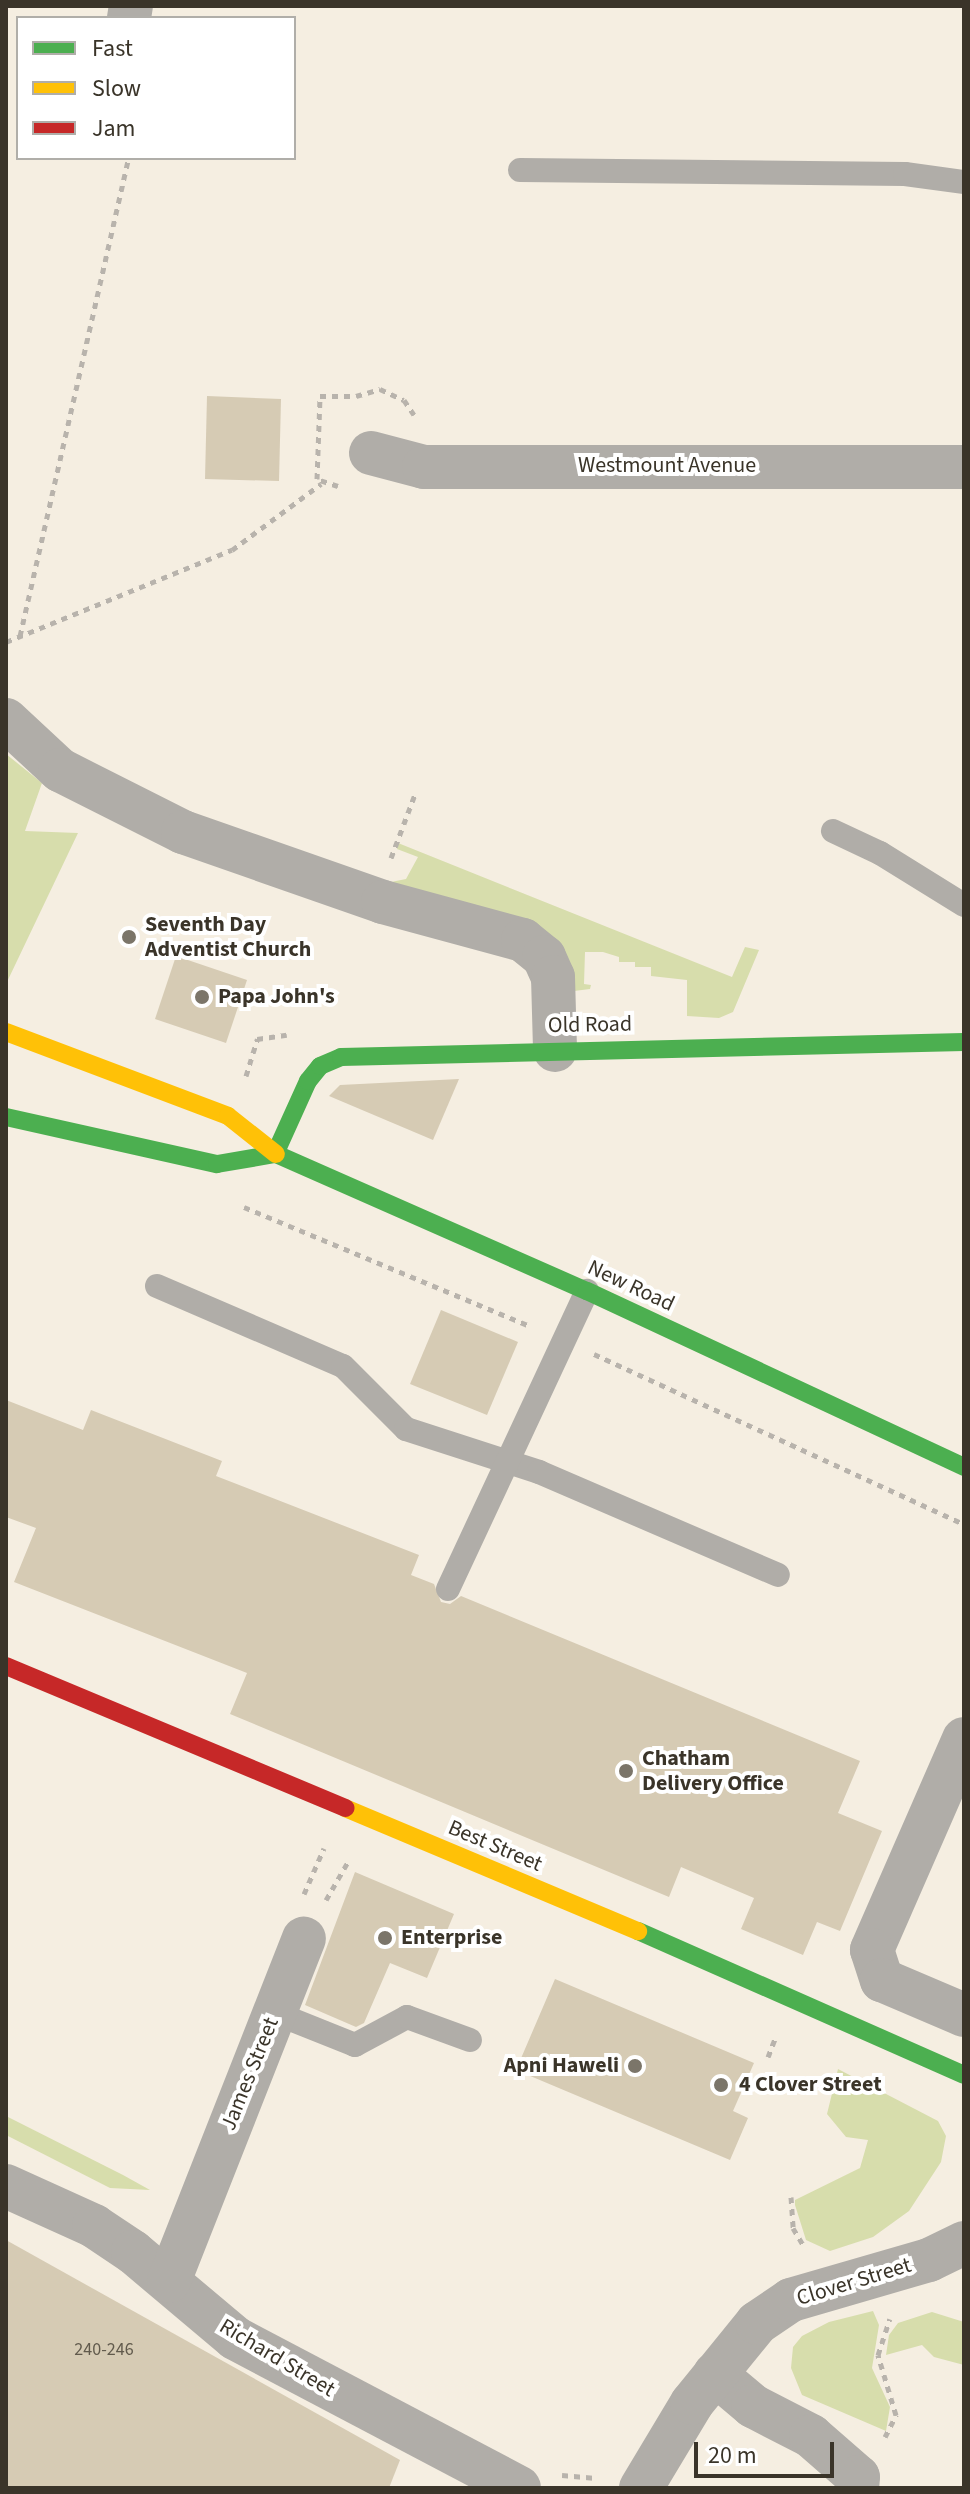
<!DOCTYPE html>
<html>
<head>
<meta charset="utf-8">
<style>
  body { margin:0 }
  #map { position:relative; width:970px; height:2494px; overflow:hidden; background:#f5eee1; font-family:"Source Sans 3",sans-serif }
  div>[style] { position:absolute }
  .green>* { inset:0; background:#d7ddac }
  .building>* { inset:0; background:#d6cbb4 }
  .path>* { height:5px; margin-top:-2.5px; transform-origin:0; background:repeating-linear-gradient(90deg,#b8b3ac 0 6px,transparent 0 12px) }
  .lane>* { height:24px; margin:-12px; padding:0 12px; transform-origin:12px; border-radius:12px; background:#b0ada8 }
  .street>* { height:44px; margin:-22px; padding:0 22px; transform-origin:22px; border-radius:22px; background:#b0ada8 }
  .fast>* { height:18px; margin:-9px; padding:0 9px; transform-origin:9px; border-radius:9px; background:#4caf50 }
  .slow>* { height:18px; margin:-9px; padding:0 9px; transform-origin:9px; border-radius:9px; background:#ffc107 }
  .jam>* { height:18px; margin:-9px; padding:0 9px; transform-origin:9px; border-radius:9px; background:#c62828 }
  .dots>* { width:22px; height:22px; translate:-50% -50%; box-sizing:border-box; border:4px solid #fff; border-radius:50% }
  span { translate:-50% -50%; white-space:nowrap; text-align:center; line-height:1.15; -webkit-text-stroke:8px #fff; paint-order:stroke }
  .number-label { font-size:18px; color:#615a4c }
  .number-label span { -webkit-text-stroke-width:0 }
  .street-label { font-size:22px; color:#3a3429 }
  .poi-label { font-size:22px; color:#3a3429; font-weight:700 }
  .left { translate:0 -50%; text-align:left }
  .right { translate:-100% -50%; text-align:right }
  .frame { position:absolute; inset:0; border:8px solid #3a3429; pointer-events:none }
  .legend { position:absolute; left:16px; top:16px; width:280px; height:144px; box-sizing:border-box; background:#fff; border:2px solid #b0aea9; margin:0; padding:10px 14px; list-style:none; font-size:24px; color:#3a3429 }
  .legend li { display:flex; align-items:center; gap:16px; height:40px }
  .legend b { width:40px; border:2px solid #b0aea9 }
  .scale { position:absolute; left:694px; top:2442px; width:140px; height:36px; box-sizing:border-box; border:4px solid #3a3429; border-top:0; padding-left:10px; font-size:24px; line-height:28px; white-space:nowrap; color:#3a3429; -webkit-text-stroke:6px #fff; paint-order:stroke }
</style>
</head>
<body>
<div id="map">
  <div class="green">
    <i style="clip-path:polygon(6px 754px,42px 783px,25px 831px,78px 833px,6px 984px)"></i>
    <i style="clip-path:polygon(398px 843px,732px 977px,745px 947px,759px 950px,733px 1012px,719px 1018px,687px 1016px,687px 980px,651px 976px,651px 967px,635px 967px,635px 962px,619px 962px,619px 957px,603px 952px,585px 952px,584px 984px,591px 985px,590px 989px,574px 991px,391px 882px,406px 879px,418px 857px,397px 849px)"></i>
    <i style="clip-path:polygon(838px 2069px,938px 2121px,946px 2136px,941px 2162px,909px 2211px,873px 2237px,830px 2251px,806px 2240px,795px 2205px,795px 2200px,860px 2168px,868px 2140px,846px 2137px,827px 2114px)"></i>
    <i style="clip-path:polygon(6px 2116px,123px 2175px,150px 2190px,110px 2188px,6px 2135px)"></i>
    <i style="clip-path:polygon(873px 2311px,879px 2325px,872px 2368px,890px 2407px,886px 2431px,802px 2395px,791px 2368px,793px 2347px,802px 2336px,829px 2322px)"></i>
    <i style="clip-path:polygon(932px 2312px,964px 2322px,964px 2365px,934px 2357px,922px 2345px,886px 2355px,889px 2335px,898px 2323px)"></i>
  </div>
  <div class="building">
    <i style="clip-path:polygon(207px 396px,281px 399px,279px 481px,205px 479px)"></i>
    <i style="clip-path:polygon(176px 956px,247px 980px,226px 1043px,155px 1019px)"></i>
    <i style="clip-path:polygon(459px 1079px,433px 1140px,329px 1096px,340px 1085px)"></i>
    <i style="clip-path:polygon(441px 1310px,518px 1342px,487px 1415px,410px 1384px)"></i>
    <i style="clip-path:polygon(6px 1400px,83px 1430px,91px 1410px,222px 1461px,216px 1476px,419px 1555px,411px 1575px,434px 1584px,441px 1602px,450px 1604px,461px 1596px,860px 1761px,838px 1813px,882px 1831px,840px 1931px,817px 1922px,803px 1955px,741px 1929px,754px 1898px,681px 1867px,669px 1897px,230px 1714px,247px 1673px,14px 1582px,36px 1528px,6px 1517px)"></i>
    <i style="clip-path:polygon(355px 1872px,454px 1914px,427px 1978px,390px 1963px,364px 2023px,356px 2027px,305px 2005px)"></i>
    <i style="clip-path:polygon(555px 1979px,754px 2063px,733px 2111px,748px 2118px,730px 2160px,516px 2070px)"></i>
    <i style="clip-path:polygon(6px 2240px,400px 2460px,389px 2488px,6px 2488px)"></i>
  </div>
  <div class="path">
    <i style="left:338px;top:486px;width:22px;rotate:-162deg"></i>
    <i style="left:317px;top:479px;width:83px;rotate:-87.9deg"></i>
    <i style="left:320px;top:396px;width:36px"></i>
    <i style="left:356px;top:396px;width:25px;rotate:-16deg"></i>
    <i style="left:380px;top:389px;width:26px;rotate:25deg"></i>
    <i style="left:404px;top:400px;width:18px;rotate:56deg"></i>
    <i style="left:20px;top:636px;width:490px;rotate:-77.2deg"></i>
    <i style="left:6px;top:642px;width:244px;rotate:-22.2deg"></i>
    <i style="left:232px;top:550px;width:111px;rotate:-36.6deg"></i>
    <i style="left:391px;top:858px;width:68px;rotate:-69.4deg"></i>
    <i style="left:246px;top:1076px;width:39px;rotate:-73deg"></i>
    <i style="left:257px;top:1039px;width:30px;rotate:-8deg"></i>
    <i style="left:244px;top:1207px;width:310px;rotate:22.6deg"></i>
    <i style="left:594px;top:1354px;width:407px;rotate:24.7deg"></i>
    <i style="left:304px;top:1894px;width:50px;rotate:-66.5deg"></i>
    <i style="left:326px;top:1900px;width:46px;rotate:-60.1deg"></i>
    <i style="left:768px;top:2057px;width:19px;rotate:-69deg"></i>
    <i style="left:791px;top:2197px;width:31px;rotate:86deg"></i>
    <i style="left:793px;top:2228px;width:23px;rotate:59deg"></i>
    <i style="left:885px;top:2437px;width:25px;rotate:-63deg"></i>
    <i style="left:896px;top:2415px;width:63px;rotate:-106.7deg"></i>
    <i style="left:878px;top:2355px;width:38px;rotate:-72deg"></i>
    <i style="left:562px;top:2475px;width:34px;rotate:5deg"></i>
  </div>
  <div class="lane">
    <i style="left:520px;top:170px;width:385px;rotate:0.6deg"></i>
    <i style="left:905px;top:174px;width:60px;rotate:7.7deg"></i>
    <i style="left:833px;top:831px;width:52px;rotate:25.1deg"></i>
    <i style="left:880px;top:853px;width:99px;rotate:31.8deg"></i>
    <i style="left:157px;top:1286px;width:202px;rotate:23.3deg"></i>
    <i style="left:343px;top:1366px;width:89px;rotate:45deg"></i>
    <i style="left:406px;top:1429px;width:140px;rotate:17.9deg"></i>
    <i style="left:539px;top:1472px;width:260px;rotate:23.3deg"></i>
    <i style="left:448px;top:1589px;width:329px;rotate:-65deg"></i>
    <i style="left:275px;top:2013px;width:86px;rotate:21.8deg"></i>
    <i style="left:355px;top:2045px;width:59px;rotate:-28.3deg"></i>
    <i style="left:407px;top:2017px;width:67px;rotate:20.1deg"></i>
  </div>
  <div class="street">
    <i style="left:129px;top:18px;width:12px;rotate:-81deg"></i>
    <i style="left:371px;top:453px;width:55px;rotate:14.8deg"></i>
    <i style="left:424px;top:467px;width:540px"></i>
    <i style="left:6px;top:720px;width:74px;rotate:42.8deg"></i>
    <i style="left:60px;top:770px;width:138px;rotate:26.8deg"></i>
    <i style="left:183px;top:832px;width:212px;rotate:19.3deg"></i>
    <i style="left:383px;top:902px;width:145px;rotate:15.2deg"></i>
    <i style="left:523px;top:940px;width:27px;rotate:39deg"></i>
    <i style="left:544px;top:957px;width:22px;rotate:66deg"></i>
    <i style="left:553px;top:977px;width:73px;rotate:88.4deg"></i>
    <i style="left:964px;top:1739px;width:230px;rotate:113.6deg"></i>
    <i style="left:872px;top:1950px;width:32px;rotate:72deg"></i>
    <i style="left:882px;top:1980px;width:89px;rotate:23.1deg"></i>
    <i style="left:6px;top:2186px;width:97px;rotate:24.4deg"></i>
    <i style="left:94px;top:2226px;width:47px;rotate:33.7deg"></i>
    <i style="left:133px;top:2252px;width:133px;rotate:40.1deg"></i>
    <i style="left:235px;top:2338px;width:321px;rotate:27.8deg"></i>
    <i style="left:169px;top:2281px;width:368px;rotate:-68.5deg"></i>
    <i style="left:715px;top:2374px;width:50px;rotate:40.1deg"></i>
    <i style="left:753px;top:2406px;width:65px;rotate:27.3deg"></i>
    <i style="left:811px;top:2436px;width:62px;rotate:41.1deg"></i>
    <i style="left:858px;top:2477px;width:11px;rotate:95deg"></i>
    <i style="left:641px;top:2488px;width:99px;rotate:-59deg"></i>
    <i style="left:692px;top:2403px;width:103px;rotate:-50.9deg"></i>
    <i style="left:757px;top:2323px;width:41px;rotate:-34.1deg"></i>
    <i style="left:791px;top:2300px;width:144px;rotate:-16.2deg"></i>
    <i style="left:929px;top:2260px;width:39px;rotate:-26deg"></i>
  </div>
  <div class="fast">
    <i style="left:6px;top:1117px;width:216px;rotate:12.6deg"></i>
    <i style="left:217px;top:1164px;width:59px;rotate:-9.8deg"></i>
    <i style="left:275px;top:1154px;width:80px;rotate:-65.7deg"></i>
    <i style="left:308px;top:1081px;width:19px;rotate:-51deg"></i>
    <i style="left:320px;top:1066px;width:23px;rotate:-23deg"></i>
    <i style="left:341px;top:1057px;width:623px;rotate:-1.38deg"></i>
    <i style="left:276px;top:1154px;width:340px;rotate:23.8deg"></i>
    <i style="left:587px;top:1291px;width:416px;rotate:25deg"></i>
    <i style="left:638px;top:1931px;width:356px;rotate:23.8deg"></i>
  </div>
  <div class="slow">
    <i style="left:6px;top:1032px;width:237px;rotate:20.7deg"></i>
    <i style="left:228px;top:1116px;width:61px;rotate:38.4deg"></i>
    <i style="left:345px;top:1808px;width:318px;rotate:22.8deg"></i>
  </div>
  <div class="jam">
    <i style="left:6px;top:1666px;width:368px;rotate:22.7deg"></i>
  </div>
  <div class="dots">
    <i style="left:129px;top:937px;background:#7b7569"></i>
    <i style="left:202px;top:997px;background:#7b7569"></i>
    <i style="left:626px;top:1771px;background:#7b7569"></i>
    <i style="left:385px;top:1938px;background:#7b7569"></i>
    <i style="left:635px;top:2066px;background:#7b7569"></i>
    <i style="left:721px;top:2085px;background:#7b7569"></i>
  </div>
  <div class="number-label">
    <span style="left:104px;top:2350px">240-246</span>
  </div>
  <div class="street-label">
    <span style="left:667px;top:466px">Westmount Avenue</span>
    <span style="left:590px;top:1025px;rotate:-1deg">Old Road</span>
    <span style="left:631px;top:1286px;rotate:25deg">New Road</span>
    <span style="left:495px;top:1846px;rotate:23deg">Best Street</span>
    <span style="left:250px;top:2074px;rotate:-68deg">James Street</span>
    <span style="left:854px;top:2282px;rotate:-17deg">Clover Street</span>
    <span style="left:277px;top:2358px;rotate:31deg">Richard Street</span>
  </div>
  <div class="poi-label">
    <span class="left" style="left:145px;top:937px">Seventh Day<br>Adventist Church</span>
    <span class="left" style="left:218px;top:997px">Papa John's</span>
    <span class="left" style="left:642px;top:1771px">Chatham<br>Delivery Office</span>
    <span class="left" style="left:401px;top:1938px">Enterprise</span>
    <span class="right" style="left:619px;top:2066px">Apni Haweli</span>
    <span class="left" style="left:739px;top:2085px">4 Clover Street</span>
  </div>
  <div class="frame"></div>
  <ul class="legend">
  <li><b style="height:10px;background:#4caf50"></b>Fast</li>
  <li><b style="height:10px;background:#ffc107"></b>Slow</li>
  <li><b style="height:10px;background:#c62828"></b>Jam</li>
  </ul>
  <div class="scale">20 m</div>
</div>
</body>
</html>
